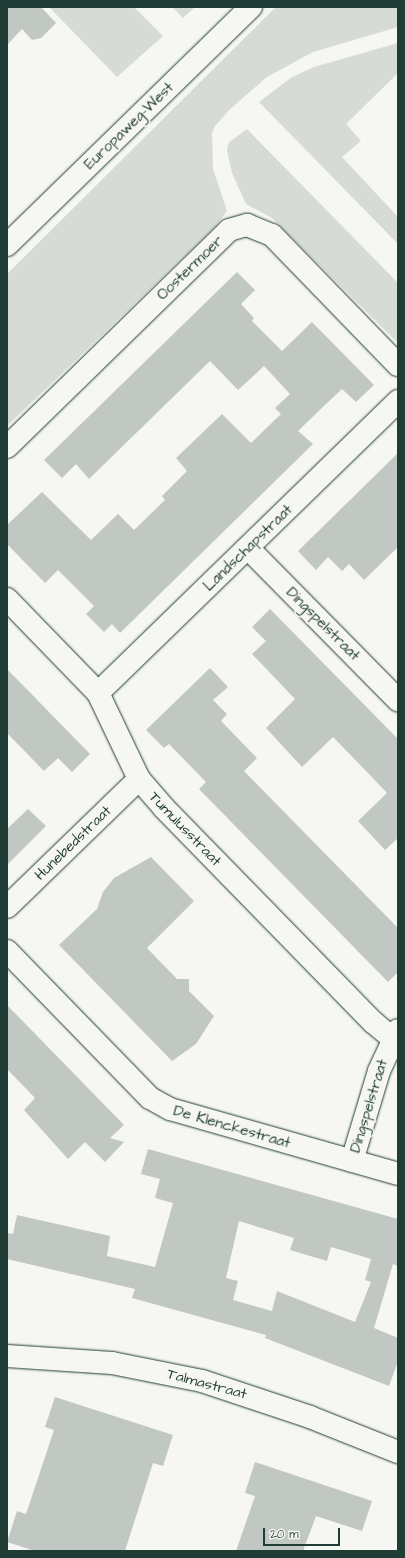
<!DOCTYPE html>
<html>
<head>
<meta charset="utf-8">
<style>
  body { margin:0 }
  #map { position:relative; width:405px; height:1558px; overflow:hidden; background:#f6f6f2; font-family:"Architects Daughter",sans-serif }
  div>[style] { position:absolute }
  .green>* { inset:0; background:#d6dbd6 }
  .building>* { inset:0; background:#c1c8c3 }
  .roads { filter:drop-shadow(0 0 1px #1f3d34) drop-shadow(0 0 1px #1f3d34) }
  .street>* { height:22px; margin:-11px; padding:0 11px; transform-origin:11px; border-radius:11px; background:#f6f6f2 }
  .primary>* { height:22px; margin:-11px; padding:0 11px; transform-origin:11px; border-radius:11px; background:#f6f6f2 }
  span { translate:-50% -50%; white-space:nowrap; text-align:center; line-height:1.15; -webkit-text-stroke:3.5px #f6f6f2; paint-order:stroke }
  .street-label { font-size:15px; color:#1f3d34 }
  .frame { position:absolute; inset:0; border:8px solid #1f3d34; pointer-events:none }
  .scale { position:absolute; left:263px; top:1528px; width:77px; height:18px; box-sizing:border-box; border:2px solid #1f3d34; border-top:0; padding-left:5px; font-size:12px; line-height:14px; white-space:nowrap; color:#1f3d34; -webkit-text-stroke:3px #f6f6f2; paint-order:stroke }
</style>
</head>
<body>
<div id="map">
  <div class="green">
    <i style="clip-path:polygon(49px 7px,134px 7px,163px 36px,117px 77px)"></i>
    <i style="clip-path:polygon(172px 7px,195px 7px,183px 18px)"></i>
    <i style="clip-path:polygon(276px 7px,398px 7px,398px 27px,313px 52px,267px 77px,229px 110px,215px 126px,212px 133px,213px 169px,227px 211px,216px 226px,7px 426px,7px 274px)"></i>
    <i style="clip-path:polygon(398px 43px,398px 73px,346px 124px,361px 141px,342px 157px,398px 217px,398px 244px,259px 102px,292px 77px,314px 67px)"></i>
    <i style="clip-path:polygon(247px 129px,398px 283px,398px 343px,272px 218px,246px 204px,232px 173px,227px 150px,229px 142px)"></i>
  </div>
  <div class="building">
    <i style="clip-path:polygon(7px 7px,44px 7px,42px 8px,56px 23px,41px 38px,32px 40px,22px 29px,7px 45px)"></i>
    <i style="clip-path:polygon(237px 272px,255px 290px,241px 304px,254px 318px,252px 321px,282px 351px,312px 322px,374px 385px,356px 402px,342px 389px,327px 403px,298px 431px,313px 444px,120px 633px,112px 624px,104px 632px,86px 614px,94px 606px,58px 570px,45px 583px,7px 544px,7px 525px,42px 492px,91px 540px,118px 514px,134px 530px,165px 500px,162px 496px,187px 471px,176px 458px,222px 414px,251px 443px,281px 414px,275px 408px,290px 394px,264px 366px,238px 390px,210px 361px,89px 479px,76px 464px,62px 478px,44px 460px)"></i>
    <i style="clip-path:polygon(398px 453px,398px 547px,364px 580px,349px 564px,342px 571px,328px 557px,316px 570px,298px 551px)"></i>
    <i style="clip-path:polygon(270px 609px,398px 739px,398px 838px,385px 850px,358px 821px,387px 793px,369px 774px,333px 737px,302px 767px,266px 728px,295px 699px,252px 654px,266px 641px,252px 627px)"></i>
    <i style="clip-path:polygon(210px 668px,228px 687px,213px 700px,227px 714px,221px 721px,257px 758px,244px 771px,398px 928px,398px 972px,388px 982px,199px 789px,206px 782px,169px 744px,164px 748px,146px 730px)"></i>
    <i style="clip-path:polygon(7px 669px,90px 754px,72px 772px,58px 758px,44px 771px,7px 733px)"></i>
    <i style="clip-path:polygon(28px 809px,46px 826px,7px 865px,7px 829px)"></i>
    <i style="clip-path:polygon(151px 857px,194px 901px,147px 948px,177px 979px,189px 979px,189px 991px,214px 1016px,196px 1044px,172px 1061px,59px 945px,97px 909px,103px 892px,114px 878px)"></i>
    <i style="clip-path:polygon(7px 1005px,124px 1125px,110px 1138px,124px 1142px,105px 1162px,85px 1142px,68px 1159px,24px 1110px,35px 1098px,7px 1069px)"></i>
    <i style="clip-path:polygon(evenodd,148px 1149px,398px 1219px,398px 1266px,393px 1264px,374px 1328px,398px 1338px,398px 1361px,389px 1386px,265px 1338px,266px 1335px,132px 1298px,135px 1289px,7px 1259px,7px 1233px,13px 1234px,17px 1215px,110px 1236px,107px 1256px,155px 1267px,173px 1203px,155px 1198px,160px 1179px,141px 1174px,148px 1149px,239px 1221px,294px 1238px,290px 1250px,327px 1261px,331px 1247px,371px 1259px,365px 1280px,371px 1282px,355px 1322px,277px 1291px,272px 1311px,233px 1300px,238px 1281px,226px 1278px,239px 1221px)"></i>
    <i style="clip-path:polygon(55px 1397px,173px 1435px,163px 1466px,153px 1463px,125px 1551px,35px 1551px,7px 1542px,17px 1511px,26px 1514px,54px 1430px,45px 1427px)"></i>
    <i style="clip-path:polygon(255px 1462px,372px 1501px,362px 1531px,316px 1516px,303px 1551px,236px 1551px,255px 1496px,245px 1493px)"></i>
  </div>
  <div class="roads">
    <div class="street">
      <i style="left:7px;top:447px;width:310px;rotate:-44.3deg"></i>
      <i style="left:229px;top:230px;width:19px;rotate:-16deg"></i>
      <i style="left:247px;top:225px;width:27px;rotate:22deg"></i>
      <i style="left:272px;top:235px;width:181px;rotate:45.9deg"></i>
      <i style="left:248px;top:548px;width:214px;rotate:45.4deg"></i>
      <i style="left:7px;top:599px;width:131px;rotate:45.9deg"></i>
      <i style="left:98px;top:693px;width:95px;rotate:64.5deg"></i>
      <i style="left:139px;top:779px;width:38px;rotate:49deg"></i>
      <i style="left:164px;top:808px;width:299px;rotate:45.7deg"></i>
      <i style="left:373px;top:1022px;width:25px;rotate:40deg"></i>
      <i style="left:98px;top:693px;width:419px;rotate:-44.2deg"></i>
      <i style="left:7px;top:907px;width:184px;rotate:-44.1deg"></i>
      <i style="left:7px;top:951px;width:205px;rotate:45.8deg"></i>
      <i style="left:150px;top:1098px;width:23px;rotate:29deg"></i>
      <i style="left:170px;top:1109px;width:237px;rotate:15.9deg"></i>
      <i style="left:352px;top:1161px;width:94px;rotate:-73.3deg"></i>
      <i style="left:379px;top:1071px;width:45px;rotate:-65.1deg"></i>
      <i style="left:7px;top:1356px;width:105px;rotate:3.8deg"></i>
      <i style="left:112px;top:1363px;width:92px;rotate:11.3deg"></i>
      <i style="left:202px;top:1381px;width:114px;rotate:18.4deg"></i>
      <i style="left:310px;top:1417px;width:95px;rotate:21.7deg"></i>
    </div>
    <div class="primary">
      <i style="left:7px;top:245px;width:341px;rotate:-44.3deg"></i>
    </div>
  </div>
  <div class="street-label">
    <span style="left:129px;top:126px;rotate:-44deg">Europaweg-West</span>
    <span style="left:190px;top:268px;rotate:-44deg">Oostermoer</span>
    <span style="left:248px;top:548px;rotate:-44deg">Landschapstraat</span>
    <span style="left:323px;top:624px;rotate:45deg">Dingspelstraat</span>
    <span style="left:185px;top:829px;rotate:46deg">Tumulusstraat</span>
    <span style="left:73px;top:843px;rotate:-44deg">Hunebedstraat</span>
    <span style="left:369px;top:1106px;rotate:-73deg">Dingspelstraat</span>
    <span style="left:232px;top:1127px;rotate:16deg">De Klenckestraat</span>
    <span style="left:207px;top:1384px;rotate:15deg">Talmastraat</span>
  </div>
  <div class="frame"></div>
  <div class="scale">20 m</div>
</div>
</body>
</html>
